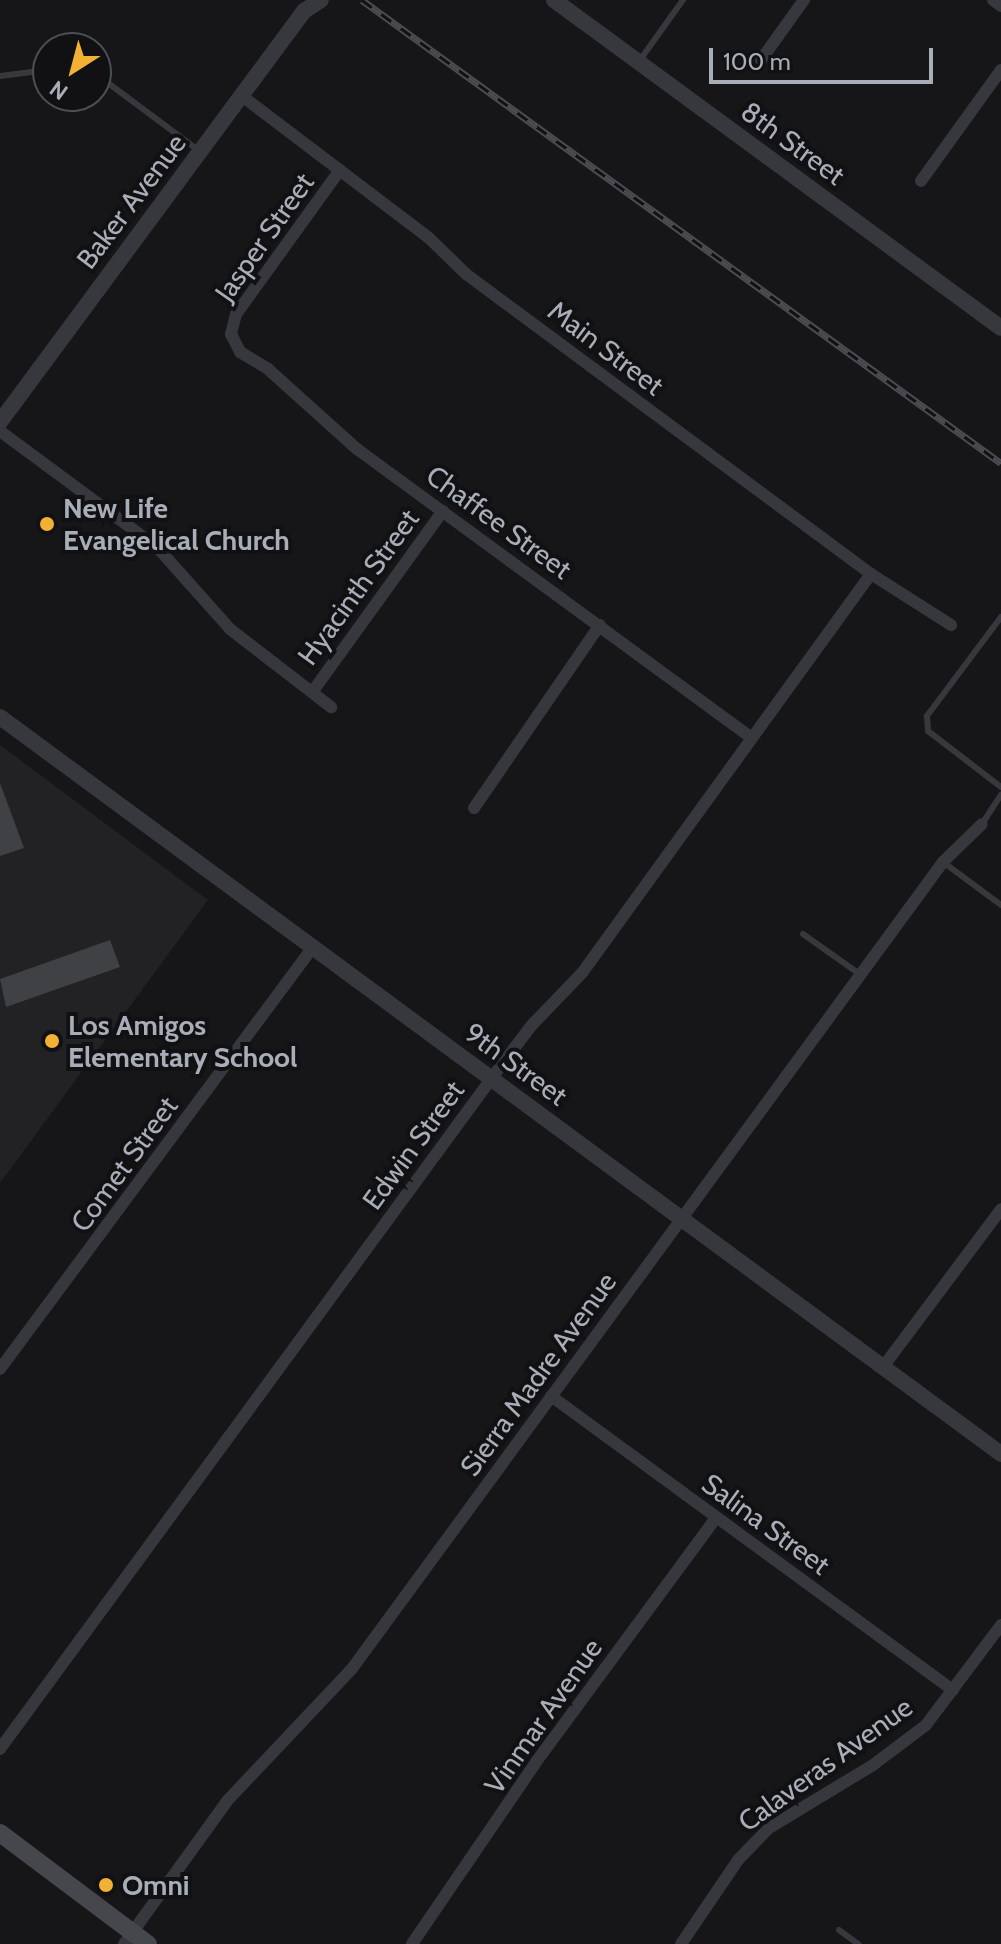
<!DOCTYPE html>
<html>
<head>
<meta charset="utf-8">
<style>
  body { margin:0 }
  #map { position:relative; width:1001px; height:1944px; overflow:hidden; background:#161618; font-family:Cabin,sans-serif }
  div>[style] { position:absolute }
  .built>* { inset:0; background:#222225 }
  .building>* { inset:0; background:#404145 }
  .service>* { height:6px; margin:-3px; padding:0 3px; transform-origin:3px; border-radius:3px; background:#37383d }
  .minor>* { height:12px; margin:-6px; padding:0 6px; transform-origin:6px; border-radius:6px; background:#37383d }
  .tertiary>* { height:16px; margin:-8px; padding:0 8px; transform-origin:8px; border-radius:8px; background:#37383d }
  .secondary>* { height:18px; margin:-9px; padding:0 9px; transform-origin:9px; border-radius:9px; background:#45474d }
  .rail>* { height:7px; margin-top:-3.5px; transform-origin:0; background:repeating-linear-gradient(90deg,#111113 0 12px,#4a4c52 0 24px); box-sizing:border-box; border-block:2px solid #4a4c52 }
  .dots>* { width:22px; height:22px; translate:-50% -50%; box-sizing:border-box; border:4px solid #111113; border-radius:50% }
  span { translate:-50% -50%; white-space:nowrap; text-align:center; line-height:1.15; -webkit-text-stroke:8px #111113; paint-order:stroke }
  .street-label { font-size:28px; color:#a8adb8 }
  .poi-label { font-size:28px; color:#a8adb8; font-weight:700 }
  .left { translate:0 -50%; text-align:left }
  .north { position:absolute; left:32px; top:32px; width:80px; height:80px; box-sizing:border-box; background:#111113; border:2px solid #4d4f55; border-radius:50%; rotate:216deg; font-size:22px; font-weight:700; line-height:32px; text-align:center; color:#a8adb8 }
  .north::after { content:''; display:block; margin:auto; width:28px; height:36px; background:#f2b134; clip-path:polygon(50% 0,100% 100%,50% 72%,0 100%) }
  .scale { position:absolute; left:709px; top:48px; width:224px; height:36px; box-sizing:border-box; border:4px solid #a8adb8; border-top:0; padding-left:10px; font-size:24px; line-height:28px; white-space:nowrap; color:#a8adb8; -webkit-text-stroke:6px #111113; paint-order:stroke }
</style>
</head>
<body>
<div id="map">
  <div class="built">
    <i style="clip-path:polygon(0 745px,208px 900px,0 1183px)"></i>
  </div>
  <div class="building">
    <i style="clip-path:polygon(0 783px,24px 848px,0 856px)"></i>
    <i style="clip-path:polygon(110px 940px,120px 967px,6px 1007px,0 979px)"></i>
  </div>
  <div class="service">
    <i style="left:640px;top:60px;width:74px;rotate:-54.4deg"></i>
    <i style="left:96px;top:74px;width:127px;rotate:36.7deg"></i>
    <i style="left:0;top:76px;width:48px;rotate:-7.1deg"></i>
    <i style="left:1001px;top:617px;width:124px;rotate:126.8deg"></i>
    <i style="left:927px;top:716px;width:15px;rotate:86deg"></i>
    <i style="left:928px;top:731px;width:92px;rotate:37.5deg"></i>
    <i style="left:982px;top:824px;width:35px;rotate:-57deg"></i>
    <i style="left:943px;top:862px;width:72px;rotate:36.6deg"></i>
    <i style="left:803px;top:934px;width:71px;rotate:35.3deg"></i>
    <i style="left:839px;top:1930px;width:24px;rotate:36deg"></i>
  </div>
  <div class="minor">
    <i style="left:993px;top:0;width:10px;rotate:37deg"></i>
    <i style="left:761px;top:60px;width:74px;rotate:-54.4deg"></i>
    <i style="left:242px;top:96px;width:233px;rotate:37.2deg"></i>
    <i style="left:428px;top:237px;width:53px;rotate:44.2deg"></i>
    <i style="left:466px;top:274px;width:504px;rotate:36.53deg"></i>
    <i style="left:871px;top:574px;width:95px;rotate:32.5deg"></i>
    <i style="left:340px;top:170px;width:178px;rotate:125.8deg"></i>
    <i style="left:236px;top:314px;width:21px;rotate:104deg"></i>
    <i style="left:231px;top:334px;width:20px;rotate:63deg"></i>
    <i style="left:240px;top:352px;width:33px;rotate:31deg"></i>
    <i style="left:268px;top:369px;width:120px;rotate:42deg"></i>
    <i style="left:357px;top:449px;width:489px;rotate:36.2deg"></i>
    <i style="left:921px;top:181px;width:137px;rotate:-54.2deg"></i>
    <i style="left:0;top:431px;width:195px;rotate:36.5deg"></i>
    <i style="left:157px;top:547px;width:110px;rotate:48.3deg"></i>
    <i style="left:230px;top:629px;width:128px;rotate:37.7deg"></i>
    <i style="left:313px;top:691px;width:222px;rotate:-54.2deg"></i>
    <i style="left:474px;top:808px;width:222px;rotate:-55.5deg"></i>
    <i style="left:883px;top:1367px;width:197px;rotate:-53.2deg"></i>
    <i style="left:0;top:1369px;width:525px;rotate:-53.44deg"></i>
    <i style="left:551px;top:1396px;width:498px;rotate:36.2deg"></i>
    <i style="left:0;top:1749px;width:831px;rotate:-53.76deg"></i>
    <i style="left:491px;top:1079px;width:66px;rotate:-53deg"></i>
    <i style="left:531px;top:1026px;width:74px;rotate:-46.1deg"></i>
    <i style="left:582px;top:973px;width:493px;rotate:-54.1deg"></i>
    <i style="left:124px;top:1944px;width:176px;rotate:-54.2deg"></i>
    <i style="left:227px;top:1801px;width:180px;rotate:-46.6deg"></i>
    <i style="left:351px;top:1670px;width:1002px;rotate:-53.77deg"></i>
    <i style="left:943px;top:862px;width:54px;rotate:-44.3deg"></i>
    <i style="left:412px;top:1944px;width:220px;rotate:-55.7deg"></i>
    <i style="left:536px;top:1762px;width:303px;rotate:-53.6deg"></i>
    <i style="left:681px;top:1944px;width:102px;rotate:-55.8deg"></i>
    <i style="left:738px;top:1860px;width:45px;rotate:-45.9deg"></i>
    <i style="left:769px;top:1828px;width:122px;rotate:-31.2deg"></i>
    <i style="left:873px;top:1765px;width:66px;rotate:-37deg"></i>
    <i style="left:926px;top:1725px;width:125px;rotate:-53.1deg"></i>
  </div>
  <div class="tertiary">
    <i style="left:554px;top:0;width:554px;rotate:36.27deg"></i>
    <i style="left:0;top:422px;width:511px;rotate:-53.51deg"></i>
    <i style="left:304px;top:11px;width:20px;rotate:-33deg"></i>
    <i style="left:0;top:717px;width:1243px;rotate:36.36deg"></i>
  </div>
  <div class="secondary">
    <i style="left:0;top:1833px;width:185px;rotate:36.9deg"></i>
  </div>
  <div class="rail">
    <i style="left:362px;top:0;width:789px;rotate:35.93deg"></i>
  </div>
  <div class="dots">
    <i style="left:47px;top:524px;background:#f2b134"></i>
    <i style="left:52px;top:1041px;background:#f2b134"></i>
    <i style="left:106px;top:1885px;background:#f2b134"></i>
  </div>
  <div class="street-label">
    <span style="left:793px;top:143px;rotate:36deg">8th Street</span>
    <span style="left:131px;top:201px;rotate:-53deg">Baker Avenue</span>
    <span style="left:264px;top:237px;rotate:-55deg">Jasper Street</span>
    <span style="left:606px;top:348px;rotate:37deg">Main Street</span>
    <span style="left:499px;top:522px;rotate:36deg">Chaffee Street</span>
    <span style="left:358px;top:587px;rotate:-54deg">Hyacinth Street</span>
    <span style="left:516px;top:1064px;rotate:36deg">9th Street</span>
    <span style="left:413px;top:1145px;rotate:-54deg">Edwin Street</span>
    <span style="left:124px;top:1164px;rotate:-54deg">Comet Street</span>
    <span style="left:538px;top:1374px;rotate:-54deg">Sierra Madre Avenue</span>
    <span style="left:766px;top:1524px;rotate:36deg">Salina Street</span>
    <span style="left:543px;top:1716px;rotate:-55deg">Vinmar Avenue</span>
    <span style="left:825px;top:1764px;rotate:-36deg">Calaveras Avenue</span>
  </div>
  <div class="poi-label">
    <span class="left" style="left:63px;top:524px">New Life<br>Evangelical Church</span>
    <span class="left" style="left:68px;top:1041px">Los Amigos<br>Elementary School</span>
    <span class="left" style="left:122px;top:1885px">Omni</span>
  </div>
  <div class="north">N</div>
  <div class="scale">100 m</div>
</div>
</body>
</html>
